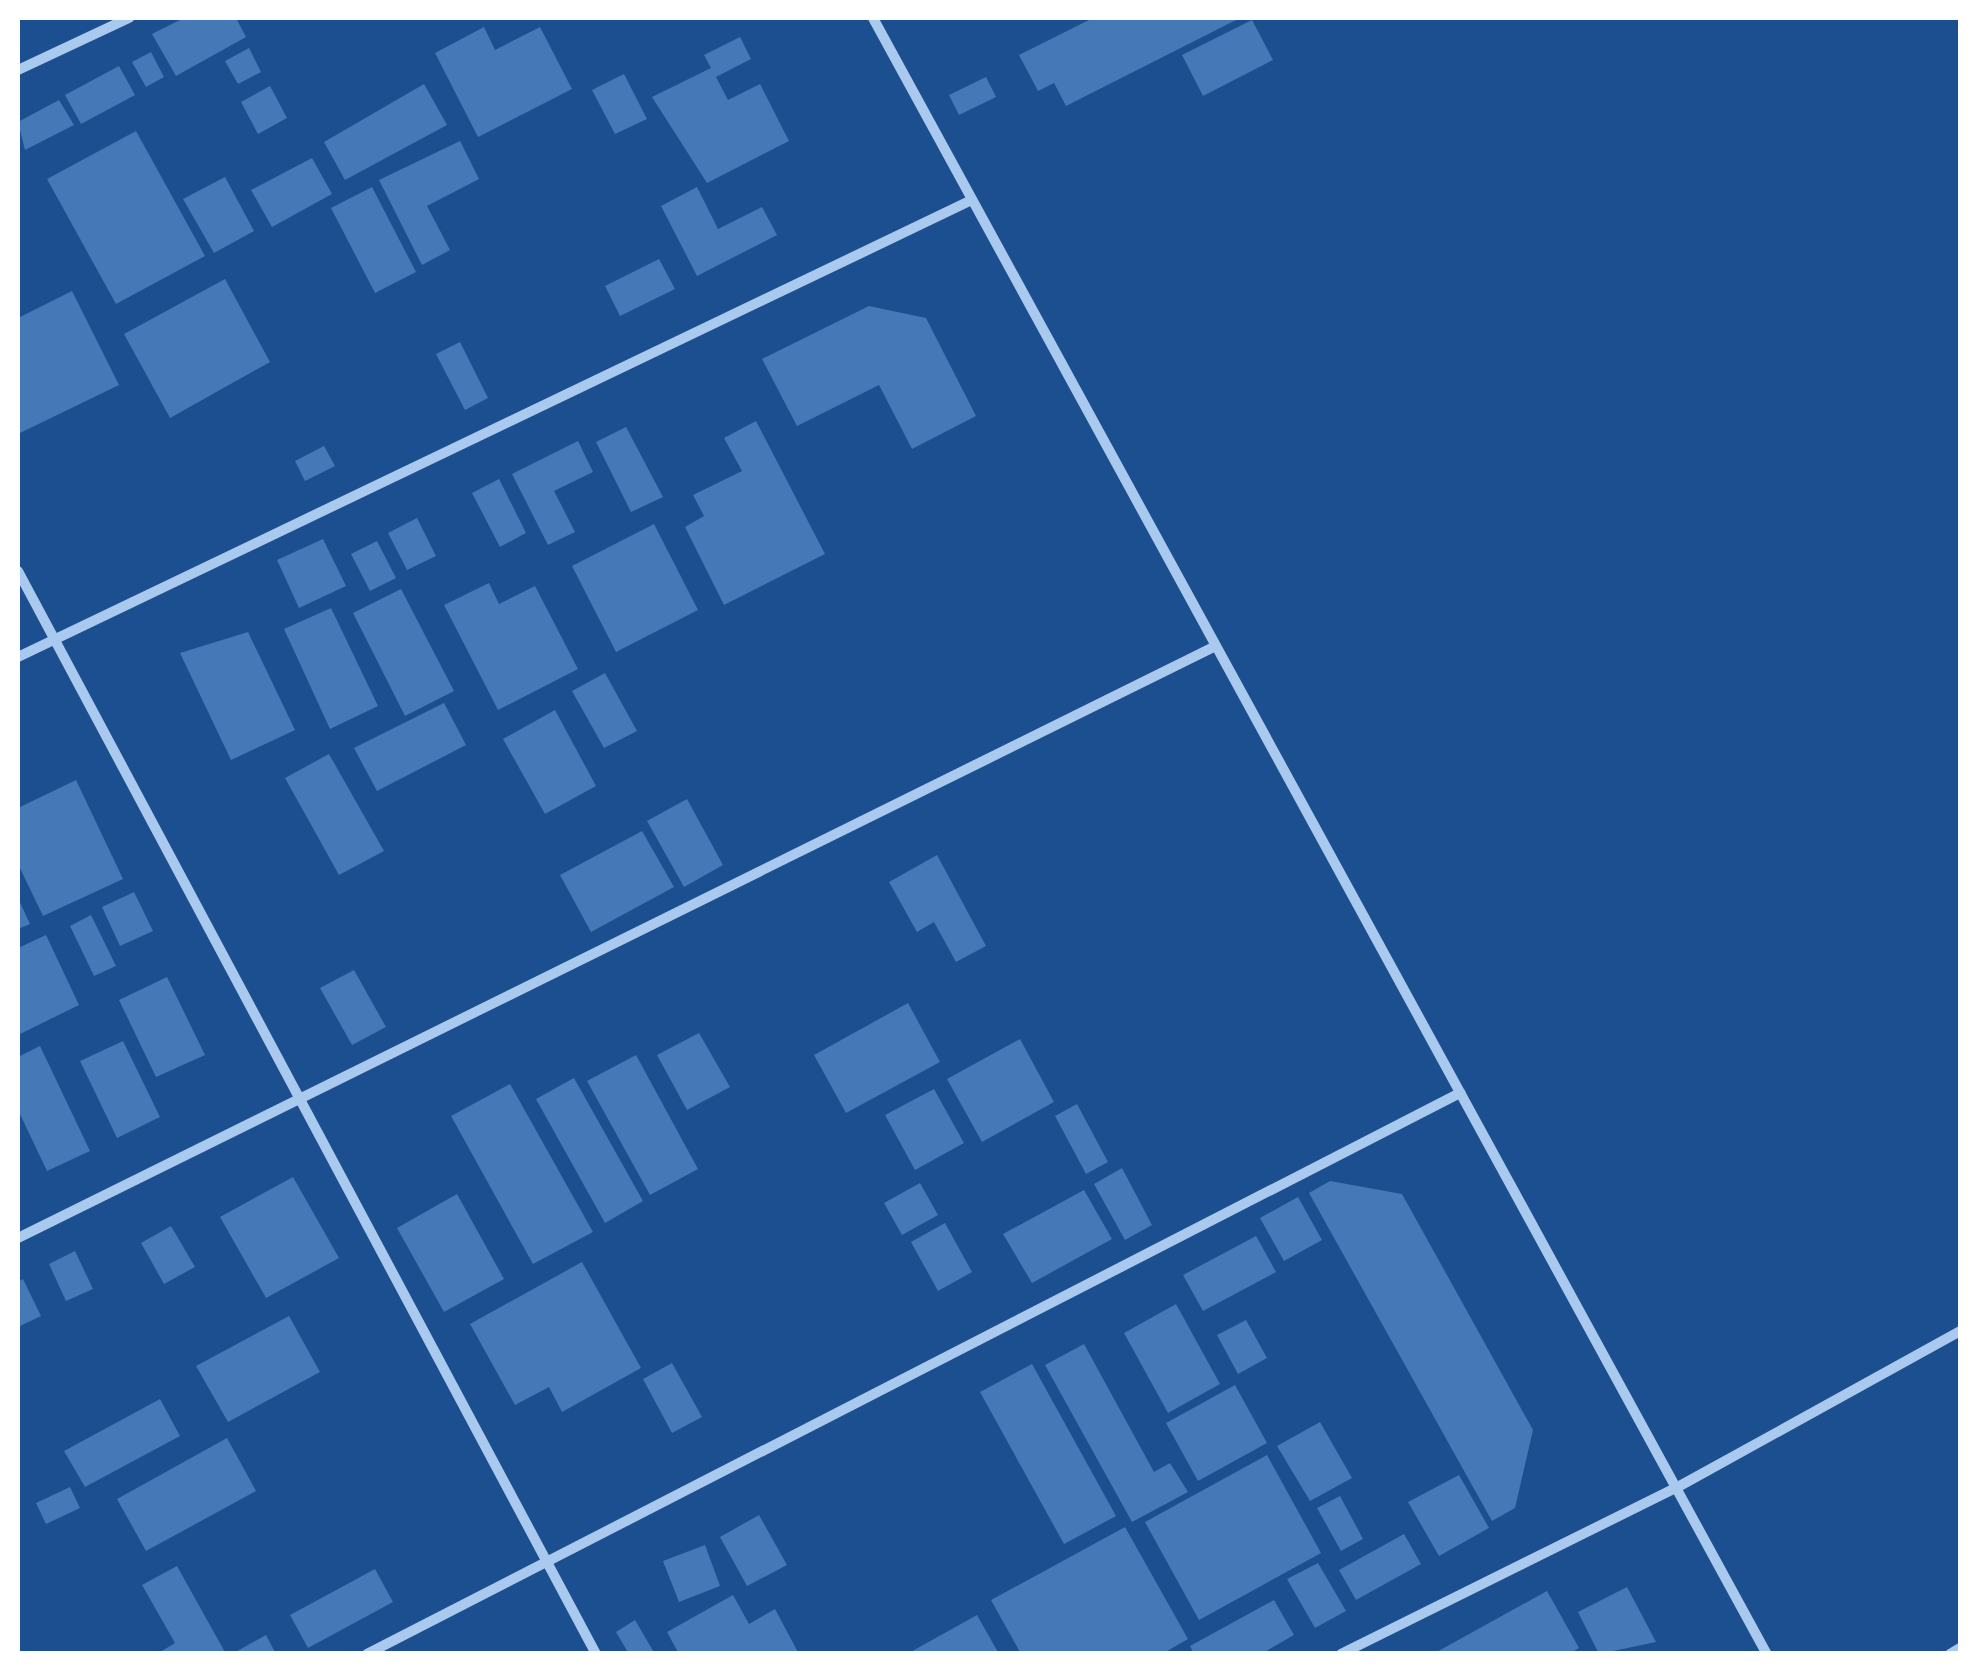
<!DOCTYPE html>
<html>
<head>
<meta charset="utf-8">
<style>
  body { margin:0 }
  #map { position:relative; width:1978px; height:1671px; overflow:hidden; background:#1b4f8f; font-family:Roboto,sans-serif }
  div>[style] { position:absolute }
  .building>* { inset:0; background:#4478b7 }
  .minor>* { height:10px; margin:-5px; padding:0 5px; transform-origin:5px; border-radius:5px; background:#a9c9ee }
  span { translate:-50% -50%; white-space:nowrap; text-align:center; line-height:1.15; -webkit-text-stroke:10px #1b4f8f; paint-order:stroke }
  .frame { position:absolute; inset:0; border:20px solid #fff; pointer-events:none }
</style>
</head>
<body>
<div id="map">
  <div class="building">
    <i style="clip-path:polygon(184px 18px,236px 18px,246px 37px,176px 76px,152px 34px)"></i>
    <i style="clip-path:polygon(1093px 18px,1234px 18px,1236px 20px,1066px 106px,1054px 83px,1038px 91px,1019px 55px)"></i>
    <i style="clip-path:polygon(1252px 20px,1273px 60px,1203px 96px,1182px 55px)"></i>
    <i style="clip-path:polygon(484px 27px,495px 50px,540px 27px,572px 89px,478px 137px,435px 53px)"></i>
    <i style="clip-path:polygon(740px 37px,751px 59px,716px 77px,728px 100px,760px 84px,789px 141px,707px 183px,652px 97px,711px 68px,704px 55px)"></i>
    <i style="clip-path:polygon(249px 48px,261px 72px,238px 84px,225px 61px)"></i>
    <i style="clip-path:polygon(151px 52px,164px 77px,146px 87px,132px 62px)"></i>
    <i style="clip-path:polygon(119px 66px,135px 95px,81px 124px,65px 95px)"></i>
    <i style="clip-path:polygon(624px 74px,647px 119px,615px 134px,592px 90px)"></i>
    <i style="clip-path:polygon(986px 77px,996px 97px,959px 115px,949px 95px)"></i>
    <i style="clip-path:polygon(424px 84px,447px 125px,345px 180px,324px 142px)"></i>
    <i style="clip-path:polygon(270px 86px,287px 118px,258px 134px,241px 102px)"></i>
    <i style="clip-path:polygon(59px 100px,74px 125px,25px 150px,18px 122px)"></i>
    <i style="clip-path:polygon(136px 131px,205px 256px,116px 304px,47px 179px)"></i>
    <i style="clip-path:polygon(460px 141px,479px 179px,427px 206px,450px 250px,422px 265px,379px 180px)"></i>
    <i style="clip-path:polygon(312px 158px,332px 194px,272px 227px,251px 190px)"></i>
    <i style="clip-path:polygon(225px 177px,254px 231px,214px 253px,183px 199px)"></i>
    <i style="clip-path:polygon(372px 187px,416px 272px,375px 293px,331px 208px)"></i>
    <i style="clip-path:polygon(697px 187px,718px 229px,762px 207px,777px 235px,697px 276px,661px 206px)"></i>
    <i style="clip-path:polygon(659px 259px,675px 289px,620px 316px,605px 286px)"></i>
    <i style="clip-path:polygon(225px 279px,270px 362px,170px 418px,124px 334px)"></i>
    <i style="clip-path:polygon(72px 291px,119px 385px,18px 434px,18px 318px)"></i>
    <i style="clip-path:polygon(869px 306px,926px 318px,976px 416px,912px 449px,879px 385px,797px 426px,762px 359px)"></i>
    <i style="clip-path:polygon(460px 342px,488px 398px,465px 410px,436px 354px)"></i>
    <i style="clip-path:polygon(756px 421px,825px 554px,724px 605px,685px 527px,704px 516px,693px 495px,742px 471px,724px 438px)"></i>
    <i style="clip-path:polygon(626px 427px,663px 497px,631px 512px,596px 442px)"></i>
    <i style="clip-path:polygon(578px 441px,593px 472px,554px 491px,575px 532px,548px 545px,512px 474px)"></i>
    <i style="clip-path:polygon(324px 446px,335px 466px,305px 481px,295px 461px)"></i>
    <i style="clip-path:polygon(499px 479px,526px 533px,500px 547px,472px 493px)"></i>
    <i style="clip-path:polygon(417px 518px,436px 556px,407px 570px,388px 533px)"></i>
    <i style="clip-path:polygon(654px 524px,698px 610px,616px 652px,572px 566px)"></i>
    <i style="clip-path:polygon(323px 539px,346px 586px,299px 608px,277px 560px)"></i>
    <i style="clip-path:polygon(377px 541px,396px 578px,370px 591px,351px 554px)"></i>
    <i style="clip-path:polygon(489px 583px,499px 604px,535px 586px,578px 669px,498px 710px,444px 605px)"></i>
    <i style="clip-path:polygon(401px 589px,454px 691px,405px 716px,353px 613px)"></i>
    <i style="clip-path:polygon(331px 608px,378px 706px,330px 729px,284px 629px)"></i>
    <i style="clip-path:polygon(248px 632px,295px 730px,231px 760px,180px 653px)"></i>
    <i style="clip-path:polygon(605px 673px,637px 731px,604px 748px,572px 691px)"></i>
    <i style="clip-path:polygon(444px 703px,466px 745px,377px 791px,354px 748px)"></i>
    <i style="clip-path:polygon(555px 710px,596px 786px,545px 814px,503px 739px)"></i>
    <i style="clip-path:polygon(329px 754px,384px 851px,339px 875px,285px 778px)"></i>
    <i style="clip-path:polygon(76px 780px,123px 879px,43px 916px,18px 864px,18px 808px)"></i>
    <i style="clip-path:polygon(687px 799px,723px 865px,684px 887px,647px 821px)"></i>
    <i style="clip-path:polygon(642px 831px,674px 887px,591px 932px,560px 875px)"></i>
    <i style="clip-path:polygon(937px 855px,986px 946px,956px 962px,934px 922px,917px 932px,889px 882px)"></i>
    <i style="clip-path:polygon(134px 892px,153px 931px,120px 946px,102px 907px)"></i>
    <i style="clip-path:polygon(18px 898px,30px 924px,18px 929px)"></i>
    <i style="clip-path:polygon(91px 915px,116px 966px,94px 976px,70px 926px)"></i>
    <i style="clip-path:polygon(46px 935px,79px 1005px,18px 1035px,18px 948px)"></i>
    <i style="clip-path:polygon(354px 970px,386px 1027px,352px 1045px,320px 988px)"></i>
    <i style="clip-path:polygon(167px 977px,205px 1055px,156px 1077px,119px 1000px)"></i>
    <i style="clip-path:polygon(908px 1003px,940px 1062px,846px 1113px,814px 1055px)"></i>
    <i style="clip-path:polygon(699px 1033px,730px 1087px,687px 1110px,657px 1055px)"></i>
    <i style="clip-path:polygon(1020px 1039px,1054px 1102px,982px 1142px,947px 1079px)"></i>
    <i style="clip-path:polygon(123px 1041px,160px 1117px,117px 1138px,80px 1061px)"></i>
    <i style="clip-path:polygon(40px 1046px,90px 1151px,47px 1171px,18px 1110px,18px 1057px)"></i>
    <i style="clip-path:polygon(636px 1055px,698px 1169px,650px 1195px,587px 1081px)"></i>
    <i style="clip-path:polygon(574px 1078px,643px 1201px,605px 1223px,536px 1099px)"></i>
    <i style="clip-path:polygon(510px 1084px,593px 1232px,533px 1264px,451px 1116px)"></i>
    <i style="clip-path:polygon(934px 1089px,964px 1143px,915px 1170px,885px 1115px)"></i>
    <i style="clip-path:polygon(1077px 1104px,1108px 1162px,1086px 1174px,1055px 1116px)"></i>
    <i style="clip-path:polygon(1122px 1168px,1152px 1225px,1125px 1240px,1094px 1184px)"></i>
    <i style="clip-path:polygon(293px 1177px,339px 1258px,266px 1298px,220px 1217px)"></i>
    <i style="clip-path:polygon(1330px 1181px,1402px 1194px,1533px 1430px,1515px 1508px,1492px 1521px,1309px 1193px)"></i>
    <i style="clip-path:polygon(920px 1183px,938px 1215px,902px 1235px,884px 1203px)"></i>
    <i style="clip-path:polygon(1084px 1190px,1112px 1239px,1032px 1283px,1003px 1234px)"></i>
    <i style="clip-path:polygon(457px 1194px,504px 1279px,444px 1312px,397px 1228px)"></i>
    <i style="clip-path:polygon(1298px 1197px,1322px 1240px,1284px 1261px,1260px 1218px)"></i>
    <i style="clip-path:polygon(945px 1223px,972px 1272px,938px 1291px,911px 1242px)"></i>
    <i style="clip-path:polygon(171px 1226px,195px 1267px,164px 1284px,141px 1243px)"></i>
    <i style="clip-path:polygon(1256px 1236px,1276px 1272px,1203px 1311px,1183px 1275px)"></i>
    <i style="clip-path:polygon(75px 1251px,93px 1289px,66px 1301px,49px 1264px)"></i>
    <i style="clip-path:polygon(582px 1262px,641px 1368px,562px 1412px,549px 1387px,515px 1405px,470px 1324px)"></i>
    <i style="clip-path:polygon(23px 1279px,41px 1316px,18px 1327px,18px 1282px)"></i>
    <i style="clip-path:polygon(1176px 1304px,1220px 1384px,1168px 1413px,1124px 1333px)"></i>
    <i style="clip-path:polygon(289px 1316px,320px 1372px,228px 1422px,196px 1366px)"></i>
    <i style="clip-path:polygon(1246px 1320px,1267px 1358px,1238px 1374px,1217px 1335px)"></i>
    <i style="clip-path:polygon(1084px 1344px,1154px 1472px,1170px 1463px,1188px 1492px,1132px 1522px,1045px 1365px)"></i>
    <i style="clip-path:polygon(672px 1363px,702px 1417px,672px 1433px,643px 1379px)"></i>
    <i style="clip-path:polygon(1032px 1364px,1116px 1516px,1064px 1544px,980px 1392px)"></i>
    <i style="clip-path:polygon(1235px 1385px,1267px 1443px,1198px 1481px,1166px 1423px)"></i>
    <i style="clip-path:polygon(160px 1399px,180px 1436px,85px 1487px,64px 1451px)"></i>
    <i style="clip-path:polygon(1320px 1422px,1352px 1478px,1310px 1501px,1277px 1446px)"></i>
    <i style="clip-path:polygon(227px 1438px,256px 1491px,146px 1551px,117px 1499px)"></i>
    <i style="clip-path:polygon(1267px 1455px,1321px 1553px,1199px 1620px,1145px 1522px)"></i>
    <i style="clip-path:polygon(1459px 1475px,1489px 1528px,1439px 1556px,1408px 1502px)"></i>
    <i style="clip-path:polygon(70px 1487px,80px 1508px,46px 1524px,36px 1503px)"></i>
    <i style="clip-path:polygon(1340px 1496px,1363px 1539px,1341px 1551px,1317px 1508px)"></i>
    <i style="clip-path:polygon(759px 1515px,787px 1565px,747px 1586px,720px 1537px)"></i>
    <i style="clip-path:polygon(1125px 1527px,1188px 1639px,1162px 1654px,1021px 1654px,991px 1600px)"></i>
    <i style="clip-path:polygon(1404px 1534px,1421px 1564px,1356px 1600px,1339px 1570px)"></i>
    <i style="clip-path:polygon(705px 1545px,720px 1586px,679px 1602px,663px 1561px)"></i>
    <i style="clip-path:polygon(1318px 1563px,1346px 1611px,1315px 1628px,1287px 1579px)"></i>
    <i style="clip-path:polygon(177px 1566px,226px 1654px,157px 1654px,175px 1643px,142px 1585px)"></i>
    <i style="clip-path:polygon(375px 1569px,393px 1602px,308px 1648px,290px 1615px)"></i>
    <i style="clip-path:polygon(1627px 1587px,1656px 1642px,1599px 1654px,1578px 1612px)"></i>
    <i style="clip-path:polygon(1547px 1591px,1579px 1648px,1569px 1654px,1433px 1654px)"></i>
    <i style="clip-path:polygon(733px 1595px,749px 1624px,775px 1609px,799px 1654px,679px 1654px,667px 1632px)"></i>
    <i style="clip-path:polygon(1274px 1600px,1294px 1635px,1261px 1654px,1194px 1654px,1190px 1646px)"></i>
    <i style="clip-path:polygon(977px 1615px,999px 1654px,907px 1654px)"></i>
    <i style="clip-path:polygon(635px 1620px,655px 1654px,629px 1654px,616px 1632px)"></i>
    <i style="clip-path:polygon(266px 1635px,276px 1654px,232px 1654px)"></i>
  </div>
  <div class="minor">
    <i style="left:873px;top:18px;width:1864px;rotate:61.35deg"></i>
    <i style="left:18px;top:70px;width:123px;rotate:-25.1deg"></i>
    <i style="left:18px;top:571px;width:1228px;rotate:61.91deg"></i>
    <i style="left:18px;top:657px;width:1058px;rotate:-25.6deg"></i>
    <i style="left:18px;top:1238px;width:1336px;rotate:-26.3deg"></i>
    <i style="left:367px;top:1654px;width:1229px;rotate:-27.17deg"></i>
    <i style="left:1341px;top:1654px;width:374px;rotate:-26.4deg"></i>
    <i style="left:1676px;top:1488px;width:325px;rotate:-28.9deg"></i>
    <i style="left:1950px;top:1654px;width:12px;rotate:-31deg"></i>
  </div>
  <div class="frame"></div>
</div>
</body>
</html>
